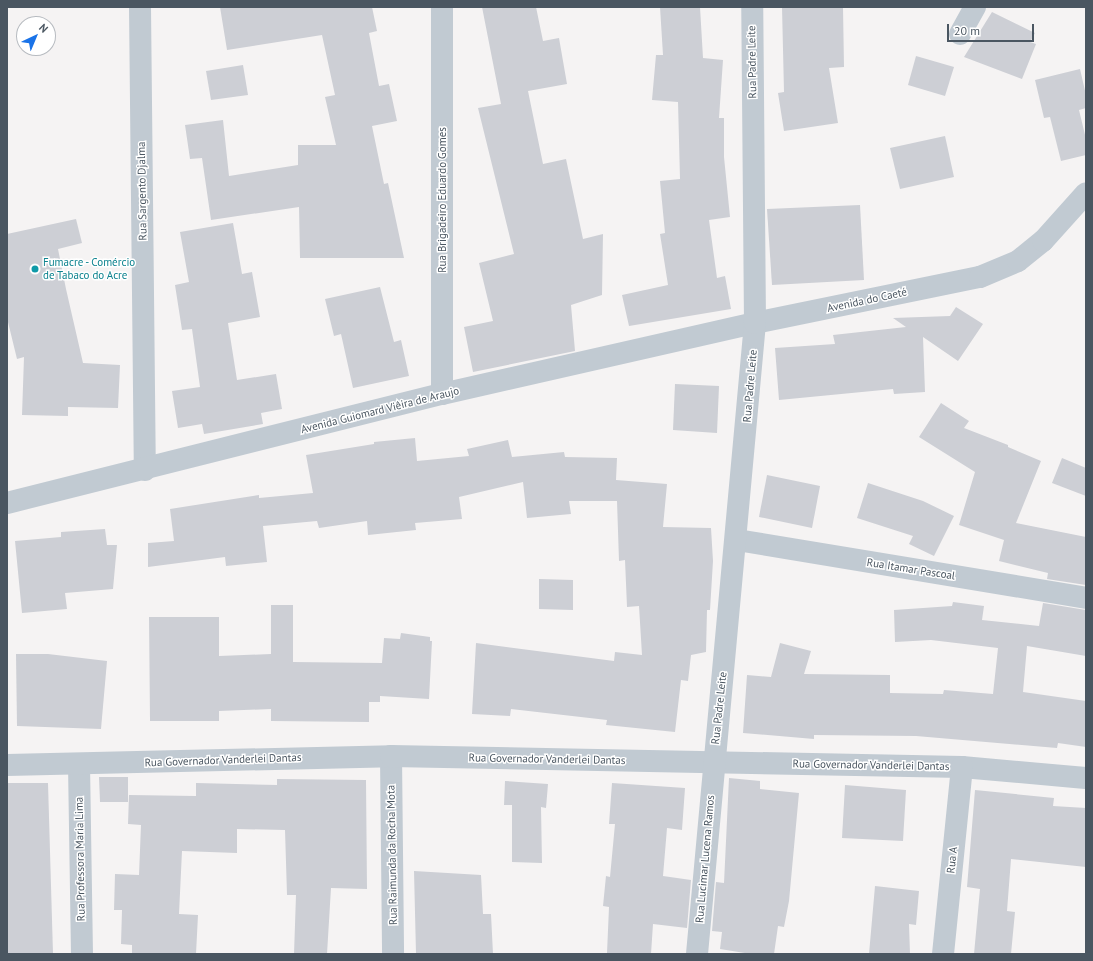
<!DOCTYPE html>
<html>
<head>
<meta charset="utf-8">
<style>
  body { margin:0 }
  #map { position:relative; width:1093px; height:961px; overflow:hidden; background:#f5f3f3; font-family:"PT Sans",sans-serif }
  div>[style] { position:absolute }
  .building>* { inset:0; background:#cdcfd5 }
  .minor>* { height:22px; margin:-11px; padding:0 11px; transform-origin:11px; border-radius:11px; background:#c1cad2 }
  .dots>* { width:11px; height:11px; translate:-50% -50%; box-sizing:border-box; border:2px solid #fff; border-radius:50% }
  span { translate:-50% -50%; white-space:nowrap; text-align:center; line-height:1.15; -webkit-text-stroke:3px #fff; paint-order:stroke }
  .street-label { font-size:11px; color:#4a5661 }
  .culture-label { font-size:11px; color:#0d838f }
  .left { translate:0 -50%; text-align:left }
  .frame { position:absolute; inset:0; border:8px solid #4a5661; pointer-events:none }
  .north { position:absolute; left:16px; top:16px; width:40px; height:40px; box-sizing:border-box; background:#fff; border:1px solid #b7bbc0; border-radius:50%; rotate:44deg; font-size:11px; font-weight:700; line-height:16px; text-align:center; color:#4a5661 }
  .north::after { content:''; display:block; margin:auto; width:14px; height:18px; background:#1a73e8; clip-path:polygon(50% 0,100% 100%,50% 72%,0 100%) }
  .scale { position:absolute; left:947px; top:24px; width:87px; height:18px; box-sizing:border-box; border:2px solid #4a5661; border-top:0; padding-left:5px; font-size:12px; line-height:14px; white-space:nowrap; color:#4a5661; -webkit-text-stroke:3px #fff; paint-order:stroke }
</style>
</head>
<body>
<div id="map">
  <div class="building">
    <i style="clip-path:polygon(220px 7px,372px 7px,377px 31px,369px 33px,379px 86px,389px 84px,397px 121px,372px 126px,384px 184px,388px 183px,404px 258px,300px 258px,299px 207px,211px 220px,202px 158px,190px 159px,185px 125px,223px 120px,229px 176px,298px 165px,298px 145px,336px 145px,325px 97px,335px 95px,322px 35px,227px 50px)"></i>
    <i style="clip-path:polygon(482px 7px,536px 7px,543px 41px,559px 38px,567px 84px,528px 91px,543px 164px,566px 159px,583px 239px,603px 234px,602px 295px,571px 305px,575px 351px,473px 372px,464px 327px,493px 321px,479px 263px,514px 254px,478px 108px,501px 104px)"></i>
    <i style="clip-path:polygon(660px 7px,700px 7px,703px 58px,723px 60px,719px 118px,724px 118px,724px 157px,730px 217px,709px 220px,717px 278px,725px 276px,731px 309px,629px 326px,622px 295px,668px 285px,660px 234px,665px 233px,660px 181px,680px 179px,678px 102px,652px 100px,656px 55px,663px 55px)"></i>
    <i style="clip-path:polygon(782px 7px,843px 7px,844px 67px,829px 68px,838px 123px,784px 131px,778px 93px,784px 92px)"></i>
    <i style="clip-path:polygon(992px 12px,1035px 33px,1030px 42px,1036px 44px,1022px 79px,964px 57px)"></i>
    <i style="clip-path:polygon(916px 56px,954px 67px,945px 96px,908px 85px)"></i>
    <i style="clip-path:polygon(243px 65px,248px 95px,211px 100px,206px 71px)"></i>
    <i style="clip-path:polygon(1080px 69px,1086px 95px,1086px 108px,1079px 110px,1086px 139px,1086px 155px,1061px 161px,1050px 117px,1044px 118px,1035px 80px)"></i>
    <i style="clip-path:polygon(945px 136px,954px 177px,900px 189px,890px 148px)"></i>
    <i style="clip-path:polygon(860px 205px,864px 280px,772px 285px,767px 209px)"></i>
    <i style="clip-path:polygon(76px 219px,82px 243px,58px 249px,66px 289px,83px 363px,120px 365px,118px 408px,68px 407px,68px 416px,22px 415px,24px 357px,17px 359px,7px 318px,7px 234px)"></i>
    <i style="clip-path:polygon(233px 223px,242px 274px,252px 272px,260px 317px,228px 323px,237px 380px,276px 374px,282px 409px,261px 413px,263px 424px,204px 434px,202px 424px,178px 428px,172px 391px,200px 387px,192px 329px,182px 330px,175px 285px,189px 282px,180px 232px)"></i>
    <i style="clip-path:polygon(380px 287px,394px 342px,401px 340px,409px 376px,353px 388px,341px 334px,334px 336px,325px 299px)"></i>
    <i style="clip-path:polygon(956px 307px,983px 324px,958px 361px,923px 337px,925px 392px,894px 394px,893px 389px,779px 400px,775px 348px,835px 344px,833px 335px,906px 327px,893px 318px,950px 316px)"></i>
    <i style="clip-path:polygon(675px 384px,719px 386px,717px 433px,673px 430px)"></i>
    <i style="clip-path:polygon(941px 403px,969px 421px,964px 428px,1008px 445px,1008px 447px,1041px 461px,1016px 523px,1086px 537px,1086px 585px,1047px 579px,1048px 573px,999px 561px,1004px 540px,959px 525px,975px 472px,919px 437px)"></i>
    <i style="clip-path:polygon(415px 438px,417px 461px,469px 456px,467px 449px,508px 440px,512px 457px,564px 452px,565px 457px,617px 458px,616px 480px,667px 484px,663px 527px,711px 528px,713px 561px,710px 610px,707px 610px,706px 652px,691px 655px,688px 681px,681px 680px,675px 732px,606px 725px,607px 720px,511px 709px,510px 716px,472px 714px,476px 643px,614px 661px,615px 652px,642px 655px,639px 606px,627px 607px,625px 560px,619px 561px,617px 501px,569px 501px,571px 514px,527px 518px,523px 482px,459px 497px,462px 519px,415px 523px,416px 530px,368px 535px,367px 521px,319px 528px,317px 521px,263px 526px,267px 562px,226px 566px,225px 557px,148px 567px,148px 543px,174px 541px,170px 509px,259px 495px,259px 498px,313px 493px,306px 455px,374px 444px,374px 442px)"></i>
    <i style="clip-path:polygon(1062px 458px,1086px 468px,1086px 496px,1052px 483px)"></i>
    <i style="clip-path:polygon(767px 475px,820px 486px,812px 528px,759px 517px)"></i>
    <i style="clip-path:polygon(868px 483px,923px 501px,954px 516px,934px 556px,909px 544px,913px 536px,857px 518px)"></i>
    <i style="clip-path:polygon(105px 529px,107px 545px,117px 545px,113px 589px,65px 593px,67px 609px,22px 613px,15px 541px,61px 537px,61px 532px)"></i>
    <i style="clip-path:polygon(539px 579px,573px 580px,573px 610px,539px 609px)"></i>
    <i style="clip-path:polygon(953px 602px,984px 606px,982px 620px,1039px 626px,1043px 603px,1086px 610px,1086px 656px,1027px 646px,1023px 692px,1086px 701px,1086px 747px,1058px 743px,1057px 748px,916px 736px,814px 735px,814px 739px,743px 733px,747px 675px,771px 677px,780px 643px,811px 651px,804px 674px,890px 675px,890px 693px,943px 694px,944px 690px,993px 694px,998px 648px,931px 640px,895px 642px,894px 610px,952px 606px)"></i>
    <i style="clip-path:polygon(271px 605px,293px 605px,293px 662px,382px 663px,384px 638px,400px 639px,401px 633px,430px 637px,430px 641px,432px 641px,429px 699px,380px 696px,380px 702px,369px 702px,369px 722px,271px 721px,271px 709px,219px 711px,219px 721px,150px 721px,149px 617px,219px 617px,219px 656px,271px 654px)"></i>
    <i style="clip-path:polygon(16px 654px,48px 654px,107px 661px,101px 729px,17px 726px)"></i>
    <i style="clip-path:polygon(99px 777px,128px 777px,128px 802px,100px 802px)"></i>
    <i style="clip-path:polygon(729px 778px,760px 781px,760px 789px,799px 793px,789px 901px,784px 927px,778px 926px,774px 954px,751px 954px,720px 949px,722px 932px,712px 931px,716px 882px,724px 883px)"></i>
    <i style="clip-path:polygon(277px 779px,366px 780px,367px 889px,331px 888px,327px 954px,294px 954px,296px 895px,287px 895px,285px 830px,237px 829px,237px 853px,182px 851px,179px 914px,198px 915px,196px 954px,132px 954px,132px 945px,121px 944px,122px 910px,114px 910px,115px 874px,139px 875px,141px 825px,128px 824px,129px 795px,196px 796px,196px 783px,277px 785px)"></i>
    <i style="clip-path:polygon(505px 781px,548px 784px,546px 808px,541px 807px,542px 863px,512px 862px,512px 805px,504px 805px)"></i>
    <i style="clip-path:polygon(7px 783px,48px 783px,53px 954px,7px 954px)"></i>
    <i style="clip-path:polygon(612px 783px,685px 788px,682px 830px,667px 828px,663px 876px,691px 880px,687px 928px,653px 924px,651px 954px,607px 953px,609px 907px,603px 906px,606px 876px,610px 877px,615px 824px,609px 824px)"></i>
    <i style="clip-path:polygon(845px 785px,906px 790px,903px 841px,842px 838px)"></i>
    <i style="clip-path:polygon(975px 790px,1054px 798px,1053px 806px,1086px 808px,1086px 867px,1011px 859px,1007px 911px,1015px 912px,1011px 954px,974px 954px,980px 889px,967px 887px)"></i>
    <i style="clip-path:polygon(414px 871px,481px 875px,483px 914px,491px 914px,493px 954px,416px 954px)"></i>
    <i style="clip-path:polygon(875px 886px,919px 891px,916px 925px,909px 924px,910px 954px,869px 954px)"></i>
  </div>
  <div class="minor">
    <i style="left:140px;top:7px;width:463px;rotate:89.4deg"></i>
    <i style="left:442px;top:7px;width:387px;rotate:90deg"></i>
    <i style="left:960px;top:34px;width:31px;rotate:-61deg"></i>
    <i style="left:7px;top:503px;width:448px;rotate:-14.1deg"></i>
    <i style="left:442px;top:394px;width:321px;rotate:-12.8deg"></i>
    <i style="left:755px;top:323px;width:230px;rotate:-11.6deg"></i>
    <i style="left:980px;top:277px;width:41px;rotate:-22.8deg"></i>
    <i style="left:1018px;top:261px;width:32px;rotate:-39deg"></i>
    <i style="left:1043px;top:241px;width:64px;rotate:-48.1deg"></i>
    <i style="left:737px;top:540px;width:354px;rotate:9.4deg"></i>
    <i style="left:391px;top:756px;width:198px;rotate:89.4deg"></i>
    <i style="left:79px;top:764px;width:190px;rotate:89.1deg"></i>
    <i style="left:7px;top:765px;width:384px;rotate:-1.3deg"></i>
    <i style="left:391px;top:756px;width:571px;rotate:1.1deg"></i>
    <i style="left:962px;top:767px;width:124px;rotate:5.1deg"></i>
    <i style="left:697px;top:954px;width:634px;rotate:-84.75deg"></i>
    <i style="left:755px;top:323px;width:316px;rotate:-90.5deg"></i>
    <i style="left:943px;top:954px;width:188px;rotate:-84.2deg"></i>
  </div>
  <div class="dots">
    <i style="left:35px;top:269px;background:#0f9aa8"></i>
  </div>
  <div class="street-label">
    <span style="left:752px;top:62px;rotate:-91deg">Rua Padre Leite</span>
    <span style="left:142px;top:191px;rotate:-91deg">Rua Sargento Djalma</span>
    <span style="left:442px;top:200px;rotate:-90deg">Rua Brigadeiro Eduardo Gomes</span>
    <span style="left:867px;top:300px;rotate:-12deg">Avenida do Caeté</span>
    <span style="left:750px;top:386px;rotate:-85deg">Rua Padre Leite</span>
    <span style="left:380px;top:410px;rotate:-14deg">Avenida Guiomard Viêira de Araujo</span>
    <span style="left:911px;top:569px;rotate:9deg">Rua Itamar Pascoal</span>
    <span style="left:719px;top:708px;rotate:-84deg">Rua Padre Leite</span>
    <span style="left:547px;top:759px;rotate:1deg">Rua Governador Vanderlei Dantas</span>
    <span style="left:223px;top:760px;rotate:-2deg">Rua Governador Vanderlei Dantas</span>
    <span style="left:871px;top:765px;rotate:1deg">Rua Governador Vanderlei Dantas</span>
    <span style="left:392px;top:855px;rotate:-91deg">Rua Raimunda da Rocha Mota</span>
    <span style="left:80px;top:859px;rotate:-91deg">Rua Professora Maria Lima</span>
    <span style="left:705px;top:859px;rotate:-85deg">Rua Lucimar Lucena Ramos</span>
    <span style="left:952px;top:860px;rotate:-84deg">Rua A</span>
  </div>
  <div class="culture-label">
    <span class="left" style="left:43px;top:269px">Fumacre - Comércio<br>de Tabaco do Acre</span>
  </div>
  <div class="frame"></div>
  <div class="north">N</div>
  <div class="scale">20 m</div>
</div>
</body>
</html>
